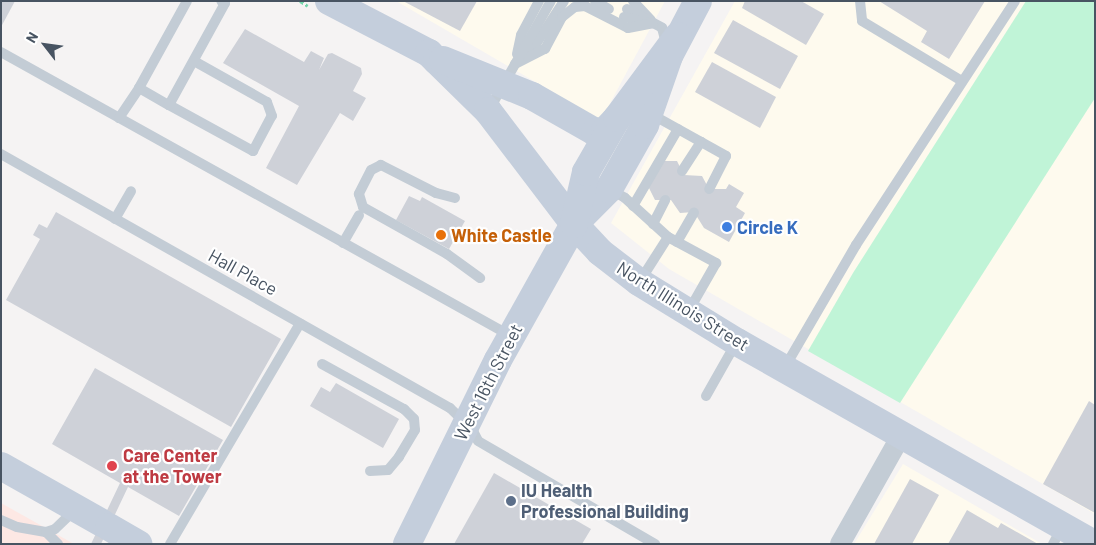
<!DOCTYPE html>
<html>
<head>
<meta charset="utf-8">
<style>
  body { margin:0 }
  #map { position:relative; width:1096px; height:545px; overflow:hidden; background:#f5f3f3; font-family:Barlow,sans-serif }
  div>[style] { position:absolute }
  .commercial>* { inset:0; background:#fefaee }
  .medical>* { inset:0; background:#fde8e4 }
  .green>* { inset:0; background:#c0f4d7 }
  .building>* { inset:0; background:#ced1d8 }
  .path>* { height:3px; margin-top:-1.5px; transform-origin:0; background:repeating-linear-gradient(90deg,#74d5ab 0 4px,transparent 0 6.5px) }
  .service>* { height:10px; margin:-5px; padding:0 5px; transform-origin:5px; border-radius:5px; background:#c3ccd5 }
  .minor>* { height:20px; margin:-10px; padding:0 10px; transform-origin:10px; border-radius:10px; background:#c3ccd5 }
  .secondary>* { height:28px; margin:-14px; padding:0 14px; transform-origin:14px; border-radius:14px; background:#c4cedc }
  .dots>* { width:14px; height:14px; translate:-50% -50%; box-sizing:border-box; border:2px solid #fff; border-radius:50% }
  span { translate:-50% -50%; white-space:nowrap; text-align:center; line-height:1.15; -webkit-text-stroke:4.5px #fff; paint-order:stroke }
  .shop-label { font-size:18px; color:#366cbe; font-weight:700 }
  .left { translate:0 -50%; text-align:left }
  .food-label { font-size:18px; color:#c56008; font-weight:700 }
  .street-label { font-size:18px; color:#485462 }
  .health-label { font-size:18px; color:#be3a42; font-weight:700 }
  .service-label { font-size:18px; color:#4e5e75; font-weight:700 }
  .frame { position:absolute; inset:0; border:2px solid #485462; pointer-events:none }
  .north { position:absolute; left:20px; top:20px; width:50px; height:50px; -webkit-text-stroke:4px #fff; paint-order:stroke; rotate:300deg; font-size:14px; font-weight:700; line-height:20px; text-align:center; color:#485462 }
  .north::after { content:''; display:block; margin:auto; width:18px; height:22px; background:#485462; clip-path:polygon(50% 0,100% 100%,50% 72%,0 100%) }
</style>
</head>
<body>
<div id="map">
  <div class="commercial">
    <i style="clip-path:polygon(396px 1px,665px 1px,601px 120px)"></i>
    <i style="clip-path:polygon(735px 1px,1095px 1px,1095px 514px,669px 269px,611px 223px)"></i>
    <i style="clip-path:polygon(903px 464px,1042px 544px,854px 544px)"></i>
  </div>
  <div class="medical">
    <i style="clip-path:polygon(1px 503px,74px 544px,1px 544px)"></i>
  </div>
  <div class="green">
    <i style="clip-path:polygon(1026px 1px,1095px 1px,1095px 98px,900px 403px,808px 351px,853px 273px)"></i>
  </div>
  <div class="building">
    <i style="clip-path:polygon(1px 1px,15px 1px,1px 27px)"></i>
    <i style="clip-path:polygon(403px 1px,477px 1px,460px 31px)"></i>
    <i style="clip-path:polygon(745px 1px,801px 1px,824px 14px,806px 45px,742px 8px)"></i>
    <i style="clip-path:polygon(879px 1px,985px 1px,949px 59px,921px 42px,927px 31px)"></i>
    <i style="clip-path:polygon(733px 20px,798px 56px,780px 89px,714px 53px)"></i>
    <i style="clip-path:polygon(245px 29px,304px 62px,311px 51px,324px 58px,319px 70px,328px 54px,332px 53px,361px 68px,362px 74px,353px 91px,366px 98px,353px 121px,340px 113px,297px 185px,266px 168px,299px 106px,223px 63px)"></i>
    <i style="clip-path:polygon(712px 62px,776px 97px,760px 128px,695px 92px)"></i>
    <i style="clip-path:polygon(662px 161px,677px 161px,684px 175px,702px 176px,709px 189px,726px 189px,729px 184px,744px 193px,736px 207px,745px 213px,729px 242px,704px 228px,694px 212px,680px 213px,671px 200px,655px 200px,648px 186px)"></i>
    <i style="clip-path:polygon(409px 196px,420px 201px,422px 197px,465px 221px,449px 249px,396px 220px)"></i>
    <i style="clip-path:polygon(56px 212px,281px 339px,231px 427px,6px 300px,40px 239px,33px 235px,39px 224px,47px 228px)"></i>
    <i style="clip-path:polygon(95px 368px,223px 440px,179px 516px,128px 487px,101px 544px,91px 544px,120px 483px,52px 444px)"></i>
    <i style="clip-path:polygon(336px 383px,399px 419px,383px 448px,310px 406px,321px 387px,330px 392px)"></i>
    <i style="clip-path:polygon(1089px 401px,1095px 405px,1095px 513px,1043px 484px)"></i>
    <i style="clip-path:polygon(494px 473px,591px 529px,582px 544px,454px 544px)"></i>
    <i style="clip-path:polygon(910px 479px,939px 495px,912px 544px,874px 544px)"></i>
    <i style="clip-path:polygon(967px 510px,998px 528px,1001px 523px,1038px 544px,948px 544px)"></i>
  </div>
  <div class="path">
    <i style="left:300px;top:1px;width:9px;rotate:32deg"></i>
  </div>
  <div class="service">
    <i style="left:595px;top:1px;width:16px;rotate:30deg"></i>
    <i style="left:633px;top:1px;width:26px;rotate:47deg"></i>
    <i style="left:860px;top:1px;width:20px;rotate:84deg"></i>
    <i style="left:862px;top:21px;width:117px;rotate:31deg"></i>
    <i style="left:627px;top:9px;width:40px;rotate:28deg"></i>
    <i style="left:662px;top:28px;width:16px;rotate:75deg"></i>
    <i style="left:624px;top:17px;width:22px;rotate:13deg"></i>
    <i style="left:1px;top:52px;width:584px;rotate:29.11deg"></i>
    <i style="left:517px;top:54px;width:19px;rotate:-78deg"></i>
    <i style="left:521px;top:35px;width:38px;rotate:-62deg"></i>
    <i style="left:523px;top:57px;width:18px;rotate:-45deg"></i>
    <i style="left:536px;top:44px;width:51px;rotate:-56.9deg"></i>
    <i style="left:515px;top:64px;width:34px;rotate:-27deg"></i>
    <i style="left:545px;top:49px;width:36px;rotate:-62deg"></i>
    <i style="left:562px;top:17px;width:16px;rotate:-38deg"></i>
    <i style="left:575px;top:7px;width:10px;rotate:-6deg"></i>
    <i style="left:585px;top:6px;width:48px;rotate:27.1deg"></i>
    <i style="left:628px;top:28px;width:25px;rotate:-11deg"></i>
    <i style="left:139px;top:88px;width:99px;rotate:-61.1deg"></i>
    <i style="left:169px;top:105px;width:96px;rotate:28.7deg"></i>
    <i style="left:253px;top:151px;width:40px;rotate:-62deg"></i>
    <i style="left:272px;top:116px;width:15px;rotate:-110deg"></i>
    <i style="left:267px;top:102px;width:84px;rotate:-150.7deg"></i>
    <i style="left:489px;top:110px;width:125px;rotate:-60.4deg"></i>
    <i style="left:651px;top:114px;width:86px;rotate:29.2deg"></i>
    <i style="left:726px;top:156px;width:37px;rotate:117deg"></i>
    <i style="left:119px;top:118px;width:36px;rotate:-56deg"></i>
    <i style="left:139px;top:88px;width:34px;rotate:30deg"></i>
    <i style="left:169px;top:105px;width:116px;rotate:-61.2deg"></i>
    <i style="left:225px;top:3px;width:4px;rotate:-153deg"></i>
    <i style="left:1px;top:154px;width:516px;rotate:29.5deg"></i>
    <i style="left:450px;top:408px;width:30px;rotate:44deg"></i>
    <i style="left:472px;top:429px;width:13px;rotate:63deg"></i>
    <i style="left:478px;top:441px;width:205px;rotate:30.2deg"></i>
    <i style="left:682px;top:171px;width:35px;rotate:-57deg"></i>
    <i style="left:609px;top:189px;width:18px;rotate:29deg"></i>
    <i style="left:625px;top:198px;width:58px;rotate:42.2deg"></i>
    <i style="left:668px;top:237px;width:55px;rotate:28.4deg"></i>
    <i style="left:716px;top:263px;width:56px;rotate:119.7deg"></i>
    <i style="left:455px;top:198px;width:20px;rotate:-165deg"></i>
    <i style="left:436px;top:193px;width:62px;rotate:-153deg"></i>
    <i style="left:381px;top:165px;width:11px;rotate:153deg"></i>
    <i style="left:371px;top:170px;width:27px;rotate:117deg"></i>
    <i style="left:359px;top:194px;width:14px;rotate:73deg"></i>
    <i style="left:363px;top:207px;width:96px;rotate:29.2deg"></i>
    <i style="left:447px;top:254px;width:41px;rotate:36deg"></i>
    <i style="left:633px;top:206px;width:89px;rotate:-59.7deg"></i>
    <i style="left:115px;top:219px;width:32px;rotate:-60deg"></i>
    <i style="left:653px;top:224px;width:27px;rotate:-63deg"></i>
    <i style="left:677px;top:242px;width:34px;rotate:-60deg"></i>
    <i style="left:343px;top:243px;width:32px;rotate:-60deg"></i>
    <i style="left:640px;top:281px;width:52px;rotate:-57.5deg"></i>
    <i style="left:322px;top:364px;width:94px;rotate:28.8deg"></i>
    <i style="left:404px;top:409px;width:14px;rotate:45deg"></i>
    <i style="left:414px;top:419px;width:11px;rotate:85deg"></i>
    <i style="left:415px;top:430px;width:31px;rotate:121deg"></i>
    <i style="left:399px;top:457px;width:17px;rotate:130deg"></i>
    <i style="left:388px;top:470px;width:18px;rotate:177deg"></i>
    <i style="left:785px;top:367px;width:141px;rotate:-59.8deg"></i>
    <i style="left:856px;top:245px;width:291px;rotate:-56.9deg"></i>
    <i style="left:706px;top:396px;width:61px;rotate:-60.5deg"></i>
    <i style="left:1px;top:520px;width:17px;rotate:24deg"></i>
    <i style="left:17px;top:527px;width:29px;rotate:10deg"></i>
    <i style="left:46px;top:532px;width:9px;rotate:-18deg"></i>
    <i style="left:55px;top:529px;width:28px;rotate:-44deg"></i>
    <i style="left:46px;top:532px;width:17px;rotate:45deg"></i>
    <i style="left:170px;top:544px;width:256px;rotate:-59.5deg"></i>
    <i style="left:1053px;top:544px;width:19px;rotate:-62deg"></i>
  </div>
  <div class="minor">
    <i style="left:840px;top:544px;width:126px;rotate:-60.6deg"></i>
  </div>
  <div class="secondary">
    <i style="left:329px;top:1px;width:113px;rotate:27.5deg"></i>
    <i style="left:429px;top:53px;width:11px;rotate:45deg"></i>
    <i style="left:437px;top:61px;width:71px;rotate:44.4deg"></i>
    <i style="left:488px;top:111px;width:142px;rotate:52.7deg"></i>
    <i style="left:574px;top:224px;width:38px;rotate:47deg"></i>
    <i style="left:600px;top:252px;width:49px;rotate:37.6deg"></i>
    <i style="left:639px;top:282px;width:115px;rotate:31.5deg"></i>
    <i style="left:737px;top:342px;width:410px;rotate:29.5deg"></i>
    <i style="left:443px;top:60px;width:96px;rotate:22deg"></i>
    <i style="left:532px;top:96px;width:73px;rotate:29.7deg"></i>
    <i style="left:595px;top:132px;width:10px;rotate:-6deg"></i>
    <i style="left:605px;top:131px;width:18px;rotate:-47deg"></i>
    <i style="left:574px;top:224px;width:49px;rotate:-45deg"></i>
    <i style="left:609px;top:189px;width:73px;rotate:-60.6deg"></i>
    <i style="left:645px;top:125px;width:73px;rotate:-70.8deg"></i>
    <i style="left:669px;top:56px;width:62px;rotate:-62.2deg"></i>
    <i style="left:1px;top:466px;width:116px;rotate:29.4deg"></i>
    <i style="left:109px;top:527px;width:34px;rotate:30deg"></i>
    <i style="left:407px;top:544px;width:205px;rotate:-63.7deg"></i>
    <i style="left:498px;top:360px;width:156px;rotate:-60.8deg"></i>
    <i style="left:574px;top:224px;width:53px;rotate:-77deg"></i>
    <i style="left:586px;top:172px;width:62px;rotate:-60.1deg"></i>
    <i style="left:617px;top:118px;width:102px;rotate:-53.4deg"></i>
  </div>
  <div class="dots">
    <i style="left:727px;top:227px;background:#3f7fe0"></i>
    <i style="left:441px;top:235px;background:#e8710a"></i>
    <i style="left:112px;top:466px;background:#e0444e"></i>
    <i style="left:511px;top:501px;background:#5c6f8a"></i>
  </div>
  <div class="shop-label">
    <span class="left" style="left:737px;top:227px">Circle K</span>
  </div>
  <div class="food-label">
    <span class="left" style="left:451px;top:235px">White Castle</span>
  </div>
  <div class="street-label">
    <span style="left:243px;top:272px;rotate:29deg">Hall Place</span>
    <span style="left:683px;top:306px;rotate:32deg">North Illinois Street</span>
    <span style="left:488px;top:382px;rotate:-63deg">West 16th Street</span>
  </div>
  <div class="health-label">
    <span class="left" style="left:123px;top:466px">Care Center<br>at the Tower</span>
  </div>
  <div class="service-label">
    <span class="left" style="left:521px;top:501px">IU Health<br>Professional Building</span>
  </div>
  <div class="frame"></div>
  <div class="north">N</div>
</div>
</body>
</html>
